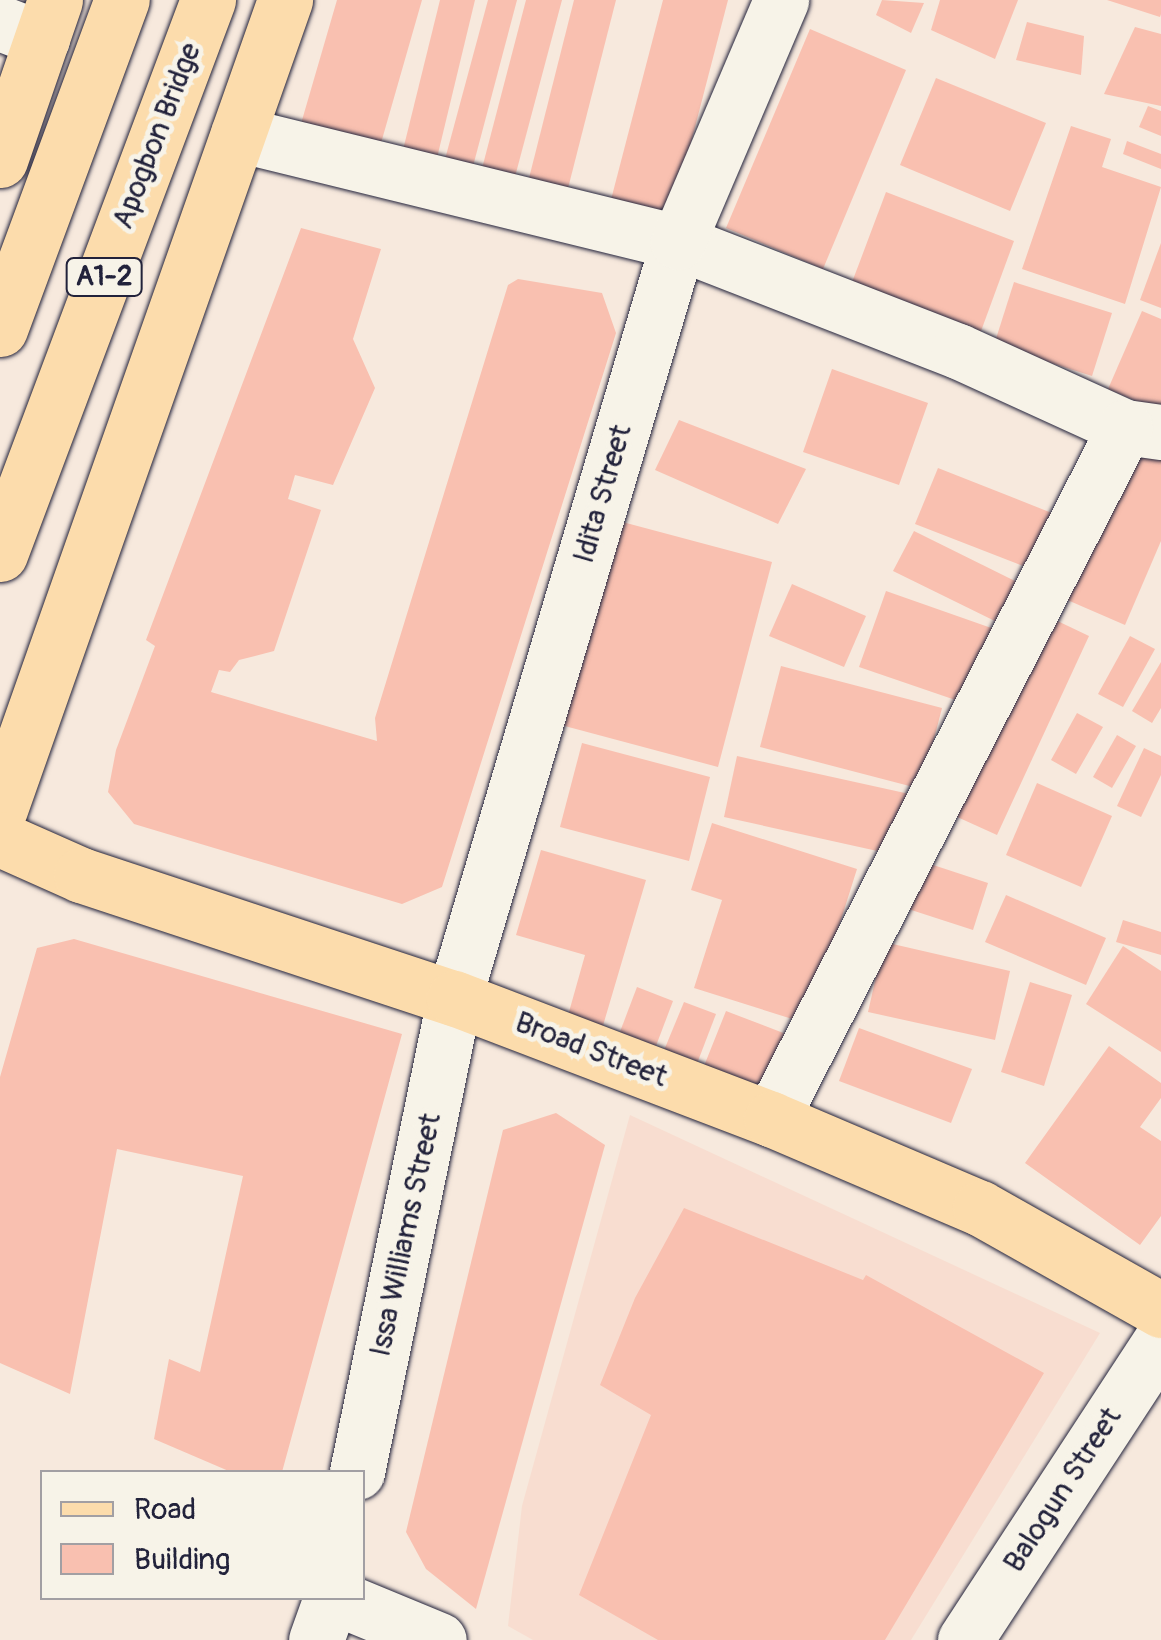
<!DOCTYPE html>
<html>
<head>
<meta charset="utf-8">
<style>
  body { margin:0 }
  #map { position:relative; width:1161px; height:1640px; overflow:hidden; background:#f7e9dd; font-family:Pangolin,sans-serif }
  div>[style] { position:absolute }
  .built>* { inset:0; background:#f8ddd0 }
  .building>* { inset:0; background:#f9c0b0 }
  .roads { filter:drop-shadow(0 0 2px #22223b) drop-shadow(0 0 2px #22223b) }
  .minor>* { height:55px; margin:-27.5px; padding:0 27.5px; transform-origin:27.5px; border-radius:27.5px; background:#f7f3e8 }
  .secondary>* { height:55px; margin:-27.5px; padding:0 27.5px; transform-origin:27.5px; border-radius:27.5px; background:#f7f3e8 }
  .primary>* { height:55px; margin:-27.5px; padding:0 27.5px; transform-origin:27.5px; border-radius:27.5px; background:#fcdcac }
  .motorway>* { height:55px; margin:-27.5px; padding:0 27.5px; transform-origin:27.5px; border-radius:27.5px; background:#fcdcac }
  span { translate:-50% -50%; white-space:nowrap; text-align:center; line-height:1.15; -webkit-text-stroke:10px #f7f3e8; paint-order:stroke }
  .shield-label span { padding:2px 8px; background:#f7f3e8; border:2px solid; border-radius:8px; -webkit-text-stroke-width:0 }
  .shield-label { font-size:28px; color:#22223b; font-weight:700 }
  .street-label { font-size:30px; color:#22223b }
  .legend { position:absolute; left:40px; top:1470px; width:325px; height:130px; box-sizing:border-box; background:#f7f3e8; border:2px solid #a29fa3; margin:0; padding:12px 18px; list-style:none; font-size:30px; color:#22223b }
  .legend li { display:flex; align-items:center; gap:20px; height:50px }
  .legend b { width:50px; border:2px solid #a29fa3 }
</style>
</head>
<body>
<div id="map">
  <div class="built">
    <i style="clip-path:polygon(630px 1115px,1100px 1333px,911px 1640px,533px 1640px,508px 1626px,522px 1506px)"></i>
  </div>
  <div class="building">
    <i style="clip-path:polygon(337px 0,422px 0,377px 157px,298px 134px)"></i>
    <i style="clip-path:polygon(440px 0,475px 0,436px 162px,402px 154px)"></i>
    <i style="clip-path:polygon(488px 0,517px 0,472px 170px,444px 163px)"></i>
    <i style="clip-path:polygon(526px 0,562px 0,512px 188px,479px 180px)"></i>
    <i style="clip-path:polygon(574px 0,616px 0,564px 204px,525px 194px)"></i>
    <i style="clip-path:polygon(663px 0,728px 0,668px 231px,607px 215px)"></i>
    <i style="clip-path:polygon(882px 0,924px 3px,911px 33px,876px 15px)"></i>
    <i style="clip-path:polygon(940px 0,1018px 0,995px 59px,931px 30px)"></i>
    <i style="clip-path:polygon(1107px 0,1161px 0,1161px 14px,1160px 17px)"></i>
    <i style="clip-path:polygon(1027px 22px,1084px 36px,1081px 75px,1016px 60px)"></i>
    <i style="clip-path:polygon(1135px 27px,1161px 34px,1161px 106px,1104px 94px)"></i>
    <i style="clip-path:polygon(810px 29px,906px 70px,823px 269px,726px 228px)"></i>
    <i style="clip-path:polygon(936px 78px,1046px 123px,1010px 211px,900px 165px)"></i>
    <i style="clip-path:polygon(1148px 106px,1161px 111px,1161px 136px,1139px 127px)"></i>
    <i style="clip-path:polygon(1071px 126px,1111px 139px,1102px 167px,1161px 187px,1125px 304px,1022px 269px)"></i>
    <i style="clip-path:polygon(1127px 141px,1161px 154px,1161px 169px,1123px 154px)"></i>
    <i style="clip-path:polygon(886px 192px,1014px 241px,977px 342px,848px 293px)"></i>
    <i style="clip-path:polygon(301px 228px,381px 249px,353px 339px,375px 388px,333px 485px,295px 475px,288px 499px,321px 510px,274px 651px,239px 660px,230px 672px,219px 670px,211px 692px,377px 741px,375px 718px,508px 285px,518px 279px,602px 293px,616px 333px,442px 887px,402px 904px,134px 824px,108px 792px,116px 750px,155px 646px,146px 640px)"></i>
    <i style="clip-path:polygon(1161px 243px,1161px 308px,1140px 300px)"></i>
    <i style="clip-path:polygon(1014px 282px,1112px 313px,1092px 376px,994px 345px)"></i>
    <i style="clip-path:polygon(1142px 311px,1161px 319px,1161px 412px,1108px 389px)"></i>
    <i style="clip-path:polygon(832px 369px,928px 403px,899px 485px,803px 452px)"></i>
    <i style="clip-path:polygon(679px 420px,806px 469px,778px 524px,655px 470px)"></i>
    <i style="clip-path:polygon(1135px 436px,1161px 447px,1161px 541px,1125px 625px,1065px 599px)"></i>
    <i style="clip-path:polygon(938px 468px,1062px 517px,1041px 573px,915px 524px)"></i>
    <i style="clip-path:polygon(615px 520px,772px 562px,718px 767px,561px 725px)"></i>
    <i style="clip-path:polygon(914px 531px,1025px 586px,1005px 626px,893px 571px)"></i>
    <i style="clip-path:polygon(792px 584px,866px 616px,844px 667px,769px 636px)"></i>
    <i style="clip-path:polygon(886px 591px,997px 630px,970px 705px,859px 667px)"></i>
    <i style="clip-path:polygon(1047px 616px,1089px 636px,997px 835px,955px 816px)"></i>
    <i style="clip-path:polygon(1130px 636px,1155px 649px,1123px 707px,1098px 694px)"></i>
    <i style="clip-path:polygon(1161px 662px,1161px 708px,1152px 723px,1132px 711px)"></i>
    <i style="clip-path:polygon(781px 666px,942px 708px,921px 789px,760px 747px)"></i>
    <i style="clip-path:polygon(1077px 713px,1103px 727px,1076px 774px,1051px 760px)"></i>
    <i style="clip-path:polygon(1117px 735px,1136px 746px,1112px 788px,1093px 777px)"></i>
    <i style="clip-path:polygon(582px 743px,710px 777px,689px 861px,560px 827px)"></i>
    <i style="clip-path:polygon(1144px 748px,1161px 756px,1161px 775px,1141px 817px,1117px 806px)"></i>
    <i style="clip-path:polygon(737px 756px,914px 795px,900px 856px,724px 817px)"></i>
    <i style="clip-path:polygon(1037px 783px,1112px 816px,1081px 887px,1006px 855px)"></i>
    <i style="clip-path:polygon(712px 823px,857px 869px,808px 1024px,694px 988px,722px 900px,691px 890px)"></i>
    <i style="clip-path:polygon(541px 850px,646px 880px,602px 1029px,567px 1019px,585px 955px,516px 935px)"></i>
    <i style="clip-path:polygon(918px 860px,988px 883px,973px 930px,902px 907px)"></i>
    <i style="clip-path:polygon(1006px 895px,1106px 938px,1086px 985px,985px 942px)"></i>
    <i style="clip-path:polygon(1123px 920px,1161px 932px,1161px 955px,1116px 942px)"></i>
    <i style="clip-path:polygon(74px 939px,402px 1034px,282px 1472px,231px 1472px,154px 1439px,169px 1359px,200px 1372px,243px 1176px,117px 1149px,70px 1394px,0 1363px,0 1077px,37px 948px)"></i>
    <i style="clip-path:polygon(884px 942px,1010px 971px,995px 1040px,868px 1012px)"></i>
    <i style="clip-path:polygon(1123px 946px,1161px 971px,1161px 1052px,1086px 1004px)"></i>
    <i style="clip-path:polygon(1030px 982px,1072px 995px,1044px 1086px,1001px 1072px)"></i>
    <i style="clip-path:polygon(637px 987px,673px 1001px,651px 1059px,615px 1045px)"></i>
    <i style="clip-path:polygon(684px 1002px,716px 1014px,693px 1074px,660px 1060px)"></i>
    <i style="clip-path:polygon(726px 1011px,786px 1034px,760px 1099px,700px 1076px)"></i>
    <i style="clip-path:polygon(859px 1028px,972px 1069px,951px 1123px,839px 1081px)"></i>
    <i style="clip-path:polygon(1109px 1046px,1161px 1083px,1161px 1098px,1140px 1127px,1161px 1141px,1161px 1216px,1140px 1245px,1025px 1163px)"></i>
    <i style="clip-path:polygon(556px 1113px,605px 1145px,476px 1609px,426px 1569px,406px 1532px,503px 1130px)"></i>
    <i style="clip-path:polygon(684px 1208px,863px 1280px,866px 1275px,1044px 1373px,885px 1640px,658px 1640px,579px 1595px,651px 1415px,600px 1385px,635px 1298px)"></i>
  </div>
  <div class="roads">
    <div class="minor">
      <i style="left:0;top:23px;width:45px;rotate:20.9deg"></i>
      <i style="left:238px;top:134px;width:453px;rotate:13.8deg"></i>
      <i style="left:678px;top:242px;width:300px;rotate:21.3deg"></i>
      <i style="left:958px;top:351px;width:183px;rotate:24.5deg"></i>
      <i style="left:1125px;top:427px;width:36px;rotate:8deg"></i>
      <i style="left:454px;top:998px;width:788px;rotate:-73.5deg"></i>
      <i style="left:678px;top:242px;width:263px;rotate:-66.9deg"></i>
      <i style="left:771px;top:1119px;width:777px;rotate:-62.91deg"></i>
    </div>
    <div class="secondary">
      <i style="left:357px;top:1472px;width:484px;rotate:-78.4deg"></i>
      <i style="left:337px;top:1598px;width:110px;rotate:22.4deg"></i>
      <i style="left:316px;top:1640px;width:45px;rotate:-70.3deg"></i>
      <i style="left:965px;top:1640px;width:358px;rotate:-56.8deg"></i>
    </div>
    <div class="primary">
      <i style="left:0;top:160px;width:169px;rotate:-71deg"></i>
      <i style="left:0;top:809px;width:858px;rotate:-70.59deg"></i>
      <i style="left:0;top:839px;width:89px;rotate:24deg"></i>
      <i style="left:81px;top:875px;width:393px;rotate:18.3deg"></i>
      <i style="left:454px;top:998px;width:339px;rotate:20.9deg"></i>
      <i style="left:771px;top:1119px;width:227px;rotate:23.1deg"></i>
      <i style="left:980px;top:1208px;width:208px;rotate:29.4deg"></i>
    </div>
    <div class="motorway">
      <i style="left:0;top:329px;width:351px;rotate:-69.7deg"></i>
      <i style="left:0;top:554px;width:592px;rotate:-69.42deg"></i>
    </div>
  </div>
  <div class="shield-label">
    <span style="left:104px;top:277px">A1-2</span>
  </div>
  <div class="street-label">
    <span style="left:157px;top:136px;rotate:-69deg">Apogbon Bridge</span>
    <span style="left:603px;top:494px;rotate:-74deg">Idita Street</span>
    <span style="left:591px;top:1050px;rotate:21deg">Broad Street</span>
    <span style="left:406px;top:1235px;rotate:-78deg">Issa Williams Street</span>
    <span style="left:1063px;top:1490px;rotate:-57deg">Balogun Street</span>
  </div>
  <ul class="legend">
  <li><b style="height:12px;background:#fcdcac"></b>Road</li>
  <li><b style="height:28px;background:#f9c0b0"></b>Building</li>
  </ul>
</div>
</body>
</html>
